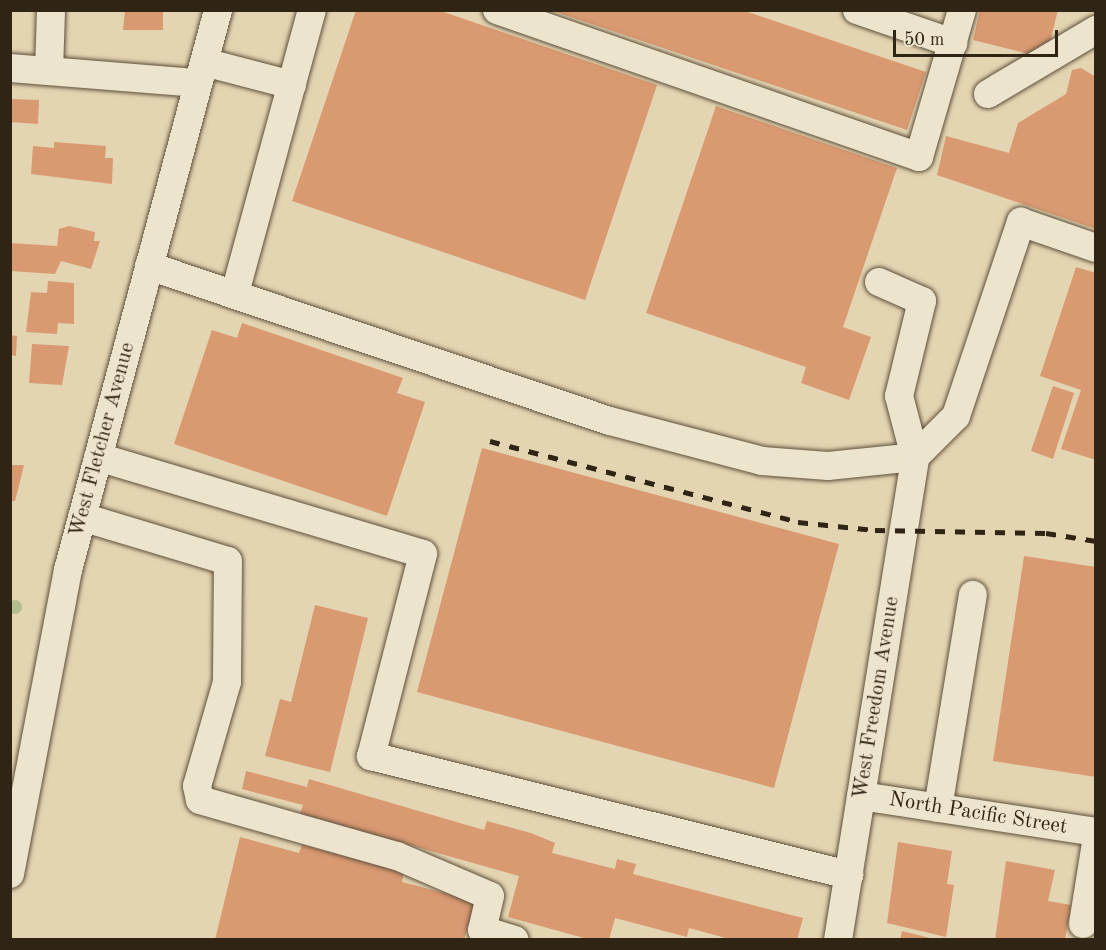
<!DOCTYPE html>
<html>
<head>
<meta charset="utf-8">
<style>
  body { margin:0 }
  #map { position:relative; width:1106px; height:950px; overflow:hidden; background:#e4d5b2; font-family:"Old Standard TT",serif }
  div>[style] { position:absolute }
  .green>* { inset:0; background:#b2be8e }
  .round { border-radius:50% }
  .building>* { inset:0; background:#d99971 }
  .roads { filter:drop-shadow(0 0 2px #5d503c) drop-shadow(0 0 2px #5d503c) }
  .minor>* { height:28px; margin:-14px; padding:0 14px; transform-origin:14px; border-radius:14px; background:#ede4cd }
  .rail>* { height:4.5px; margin-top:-2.25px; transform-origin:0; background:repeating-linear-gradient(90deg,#302415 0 10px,transparent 0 20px) }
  span { translate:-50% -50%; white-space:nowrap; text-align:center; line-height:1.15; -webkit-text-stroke:5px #ede4cd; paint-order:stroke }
  .street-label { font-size:21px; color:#302415 }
  .frame { position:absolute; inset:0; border:12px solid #302415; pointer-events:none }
  .scale { position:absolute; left:893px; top:30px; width:165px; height:27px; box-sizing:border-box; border:3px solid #302415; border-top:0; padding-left:8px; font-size:18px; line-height:21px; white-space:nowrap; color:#302415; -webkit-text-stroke:4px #ede4cd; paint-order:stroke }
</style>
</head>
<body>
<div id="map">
  <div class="green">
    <i class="round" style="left:8px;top:600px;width:14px;height:14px"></i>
  </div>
  <div class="building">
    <i style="clip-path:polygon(125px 10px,163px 12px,163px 30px,123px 30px)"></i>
    <i style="clip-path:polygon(356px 10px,438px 10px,657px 85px,585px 300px,292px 201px)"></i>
    <i style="clip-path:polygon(742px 10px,926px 72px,907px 130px,553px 11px)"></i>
    <i style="clip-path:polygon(980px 10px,1058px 10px,1050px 42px,1029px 54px,973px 40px)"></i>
    <i style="clip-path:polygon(1081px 68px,1096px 77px,1096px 229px,937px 175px,946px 136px,1009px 153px,1018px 123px,1066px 94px,1072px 70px)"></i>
    <i style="clip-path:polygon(10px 99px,39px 100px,38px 124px,10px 122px)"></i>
    <i style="clip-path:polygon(716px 106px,897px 168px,843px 327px,871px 337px,849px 400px,801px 383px,806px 367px,646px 313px)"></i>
    <i style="clip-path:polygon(54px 142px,106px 146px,105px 158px,113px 158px,112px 184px,31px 174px,33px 146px,54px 148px)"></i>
    <i style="clip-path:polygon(69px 226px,95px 232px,94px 241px,100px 241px,91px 269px,61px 261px,55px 274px,10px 271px,10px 243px,57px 246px,59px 229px)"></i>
    <i style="clip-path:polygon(1076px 267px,1096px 273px,1096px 460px,1061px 449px,1081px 390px,1040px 376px)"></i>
    <i style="clip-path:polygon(48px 281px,74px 283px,74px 324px,58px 323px,57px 334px,26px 332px,31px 292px,47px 293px)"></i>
    <i style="clip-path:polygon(242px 323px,403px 378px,397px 393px,425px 402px,387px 516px,174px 444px,212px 330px,237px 338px)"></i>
    <i style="clip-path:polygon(10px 335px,17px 336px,16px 356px,10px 355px)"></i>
    <i style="clip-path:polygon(32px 344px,69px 346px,62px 385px,29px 383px)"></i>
    <i style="clip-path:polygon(1053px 386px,1074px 393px,1053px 459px,1031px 451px)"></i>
    <i style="clip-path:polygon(482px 448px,839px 544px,774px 788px,417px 692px)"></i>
    <i style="clip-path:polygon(10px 465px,24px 465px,15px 501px,10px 501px)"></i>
    <i style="clip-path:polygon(1024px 556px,1096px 567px,1096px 777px,993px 761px)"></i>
    <i style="clip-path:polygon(315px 605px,368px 618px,330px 772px,265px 756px,280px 699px,291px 702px)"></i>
    <i style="clip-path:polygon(246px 771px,307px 787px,309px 779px,484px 830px,487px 821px,531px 833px,555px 843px,552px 853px,615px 869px,617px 859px,636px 864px,633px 874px,803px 918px,797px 940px,733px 940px,689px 928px,687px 937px,615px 918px,609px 940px,591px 940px,508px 917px,519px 876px,300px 814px,303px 805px,242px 789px)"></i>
    <i style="clip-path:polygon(240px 837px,299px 853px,302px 845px,404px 872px,402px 882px,475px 901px,464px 940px,215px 940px)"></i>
    <i style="clip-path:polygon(898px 842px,952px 851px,947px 884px,954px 885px,946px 937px,887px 923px)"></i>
    <i style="clip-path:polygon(1006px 861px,1055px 870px,1048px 901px,1071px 905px,1065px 940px,995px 940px)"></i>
    <i style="clip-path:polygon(902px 931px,934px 939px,934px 940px,900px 940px)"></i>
  </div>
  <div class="roads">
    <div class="minor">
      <i style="left:497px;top:10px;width:447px;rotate:19.2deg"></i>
      <i style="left:919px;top:157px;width:153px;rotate:-73.7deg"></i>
      <i style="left:857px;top:10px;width:102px;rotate:19deg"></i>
      <i style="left:204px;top:62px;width:91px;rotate:14.6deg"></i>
      <i style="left:10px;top:68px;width:189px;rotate:4.6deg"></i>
      <i style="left:49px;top:71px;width:61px;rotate:-88.1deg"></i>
      <i style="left:988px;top:94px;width:126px;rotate:-30.7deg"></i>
      <i style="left:149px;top:266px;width:486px;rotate:18.6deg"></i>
      <i style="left:610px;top:421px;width:157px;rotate:14.7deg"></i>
      <i style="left:762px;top:461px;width:66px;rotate:4.3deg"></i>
      <i style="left:828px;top:466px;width:87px;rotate:-5.9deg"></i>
      <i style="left:915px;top:457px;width:58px;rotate:-45deg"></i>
      <i style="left:956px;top:416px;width:205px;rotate:-71.5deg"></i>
      <i style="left:1021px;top:222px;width:79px;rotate:19.1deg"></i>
      <i style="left:235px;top:293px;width:293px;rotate:-74.8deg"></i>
      <i style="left:98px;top:457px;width:339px;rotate:16.6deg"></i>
      <i style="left:423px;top:554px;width:209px;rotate:104.4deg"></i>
      <i style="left:371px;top:756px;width:493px;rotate:14deg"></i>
      <i style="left:82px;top:517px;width:152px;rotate:16.8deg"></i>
      <i style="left:228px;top:561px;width:121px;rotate:90.5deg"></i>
      <i style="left:227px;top:682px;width:108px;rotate:106.1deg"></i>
      <i style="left:197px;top:786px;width:14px;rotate:78deg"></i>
      <i style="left:200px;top:800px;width:205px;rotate:15.9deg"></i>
      <i style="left:397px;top:856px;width:101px;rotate:23.3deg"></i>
      <i style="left:490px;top:896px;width:35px;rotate:103deg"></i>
      <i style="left:482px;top:930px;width:34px;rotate:17deg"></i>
      <i style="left:861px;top:796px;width:238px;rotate:8.7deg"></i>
      <i style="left:938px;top:808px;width:216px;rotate:-80.7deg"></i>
      <i style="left:10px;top:874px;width:309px;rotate:-79.2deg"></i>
      <i style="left:68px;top:570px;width:580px;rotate:-75deg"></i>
      <i style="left:1083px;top:924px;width:82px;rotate:-80.9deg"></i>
      <i style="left:838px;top:940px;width:489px;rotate:-80.9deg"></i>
      <i style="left:915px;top:457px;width:63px;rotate:-104.7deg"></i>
      <i style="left:899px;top:396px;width:98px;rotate:-76.4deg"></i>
      <i style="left:922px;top:301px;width:47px;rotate:-156.2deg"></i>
    </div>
  </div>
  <div class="rail">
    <i style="left:490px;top:441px;width:318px;rotate:14.7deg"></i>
    <i style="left:798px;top:522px;width:77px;rotate:5.9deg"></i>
    <i style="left:875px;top:530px;width:171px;rotate:1deg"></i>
    <i style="left:1046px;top:533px;width:51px;rotate:9.1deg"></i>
  </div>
  <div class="street-label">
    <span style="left:103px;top:440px;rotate:-75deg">West Fletcher Avenue</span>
    <span style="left:877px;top:698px;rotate:-81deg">West Freedom Avenue</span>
    <span style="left:978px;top:814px;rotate:9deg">North Pacific Street</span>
  </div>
  <div class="frame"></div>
  <div class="scale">50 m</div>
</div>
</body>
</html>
